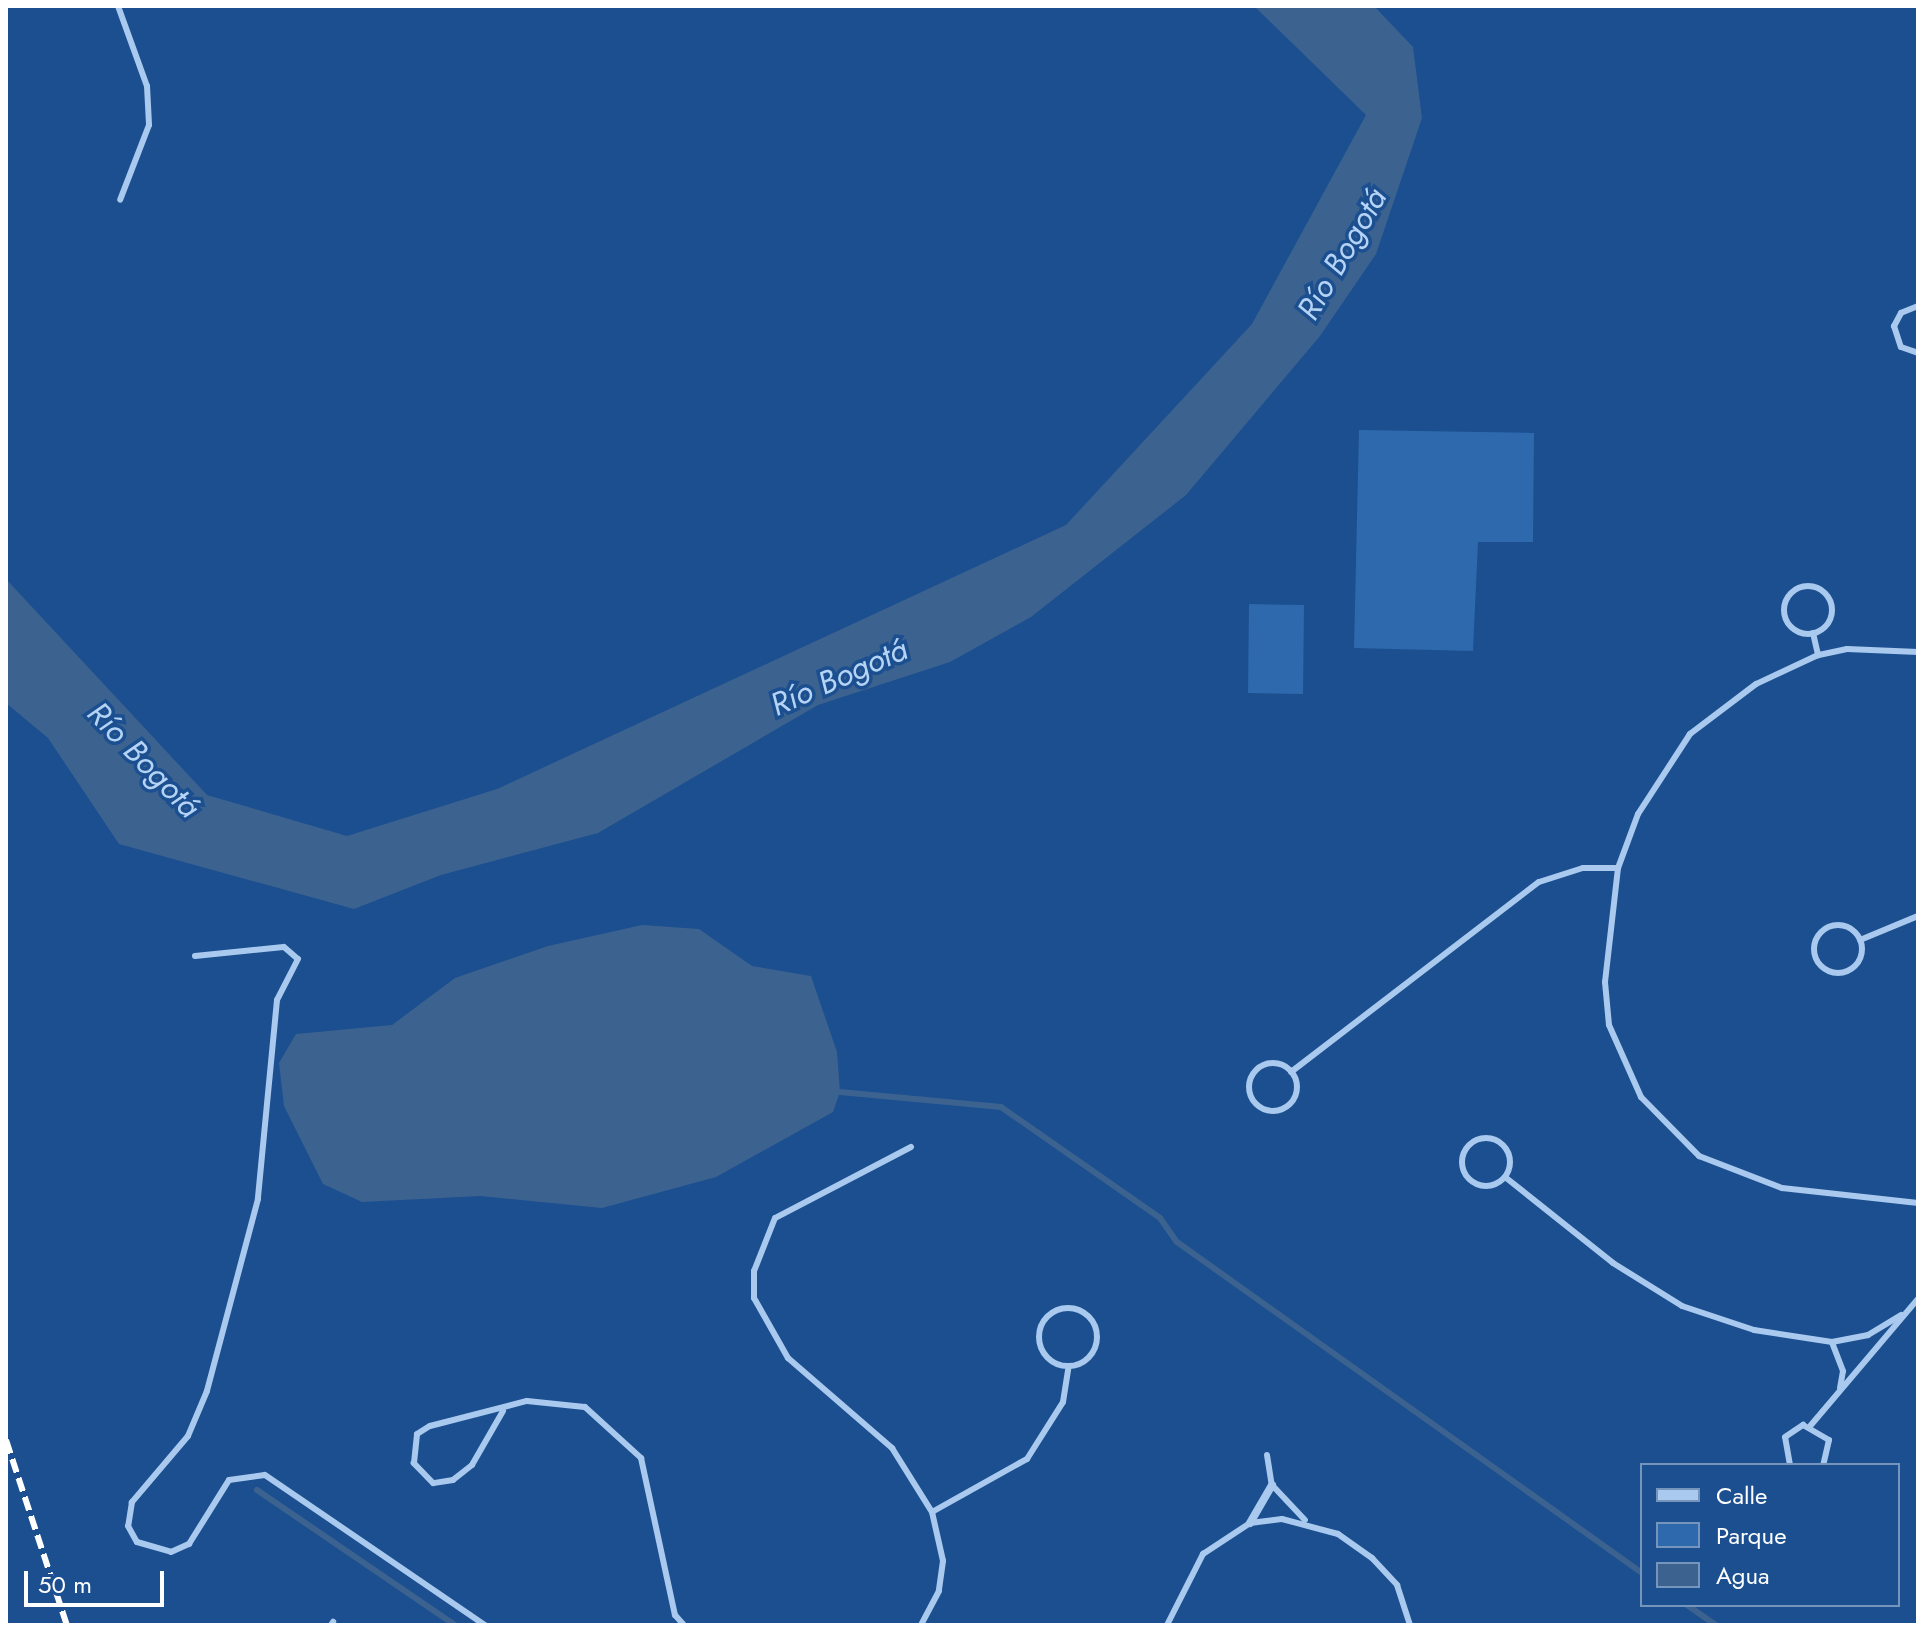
<!DOCTYPE html>
<html>
<head>
<meta charset="utf-8">
<style>
  body { margin:0 }
  #map { position:relative; width:1924px; height:1631px; overflow:hidden; background:#1b4f8f; font-family:Jost,sans-serif }
  div>[style] { position:absolute }
  .green>* { inset:0; background:#2e69ad }
  .water>* { inset:0; background:#3c6290 }
  .stream>* { height:6px; margin:-3px; padding:0 3px; transform-origin:3px; border-radius:3px; background:#3c6290 }
  .lane>* { height:6px; margin:-3px; padding:0 3px; transform-origin:3px; border-radius:3px; background:#a9c9ee }
  .lane>.ring { margin:-3px; padding:0; box-sizing:content-box; background:none; border:6px solid #a9c9ee; border-radius:50% }
  .street>* { height:8px; margin:-4px; padding:0 4px; transform-origin:4px; border-radius:4px; background:#a9c9ee }
  .rail>* { height:6px; margin-top:-3px; transform-origin:0; background:repeating-linear-gradient(90deg,#fff 0 14px,transparent 0 20px) }
  span { translate:-50% -50%; white-space:nowrap; text-align:center; line-height:1.15; -webkit-text-stroke:7px #1b4f8f; paint-order:stroke }
  .water-label { font-size:32px; color:#b5d3f5; font-style:italic }
  .frame { position:absolute; inset:0; border:8px solid #fff; pointer-events:none }
  .legend { position:absolute; left:1640px; top:1463px; width:260px; height:144px; box-sizing:border-box; background:#1b4f8f; border:2px solid #7695bc; margin:0; padding:10px 14px; list-style:none; font-size:24px; color:#fff }
  .legend li { display:flex; align-items:center; gap:16px; height:40px }
  .legend b { width:40px; border:2px solid #7695bc }
  .scale { position:absolute; left:24px; top:1571px; width:140px; height:36px; box-sizing:border-box; border:4px solid #fff; border-top:0; padding-left:10px; font-size:24px; line-height:28px; white-space:nowrap; color:#fff; -webkit-text-stroke:6px #1b4f8f; paint-order:stroke }
</style>
</head>
<body>
<div id="map">
  <div class="green">
    <i style="clip-path:polygon(1359px 430px,1534px 433px,1533px 542px,1478px 542px,1473px 651px,1354px 648px)"></i>
    <i style="clip-path:polygon(1249px 604px,1304px 605px,1303px 694px,1248px 693px)"></i>
  </div>
  <div class="water">
    <i style="clip-path:polygon(1254px 6px,1374px 6px,1413px 47px,1422px 118px,1376px 254px,1320px 336px,1186px 495px,1031px 617px,950px 662px,818px 705px,598px 833px,441px 875px,354px 909px,119px 844px,48px 738px,6px 703px,6px 579px,207px 795px,347px 836px,497px 789px,1066px 525px,1252px 324px,1366px 115px)"></i>
    <i style="clip-path:polygon(642px 925px,699px 929px,752px 966px,811px 976px,837px 1052px,840px 1092px,833px 1112px,716px 1177px,602px 1208px,481px 1196px,362px 1202px,323px 1184px,284px 1106px,279px 1063px,296px 1034px,392px 1025px,455px 978px,548px 946px)"></i>
  </div>
  <div class="stream">
    <i style="left:840px;top:1092px;width:162px;rotate:5.3deg"></i>
    <i style="left:1001px;top:1107px;width:194px;rotate:34.9deg"></i>
    <i style="left:1160px;top:1218px;width:29px;rotate:55deg"></i>
    <i style="left:1177px;top:1242px;width:571px;rotate:35.44deg"></i>
    <i style="left:257px;top:1490px;width:240px;rotate:34.3deg"></i>
    <i style="left:1687px;top:1605px;width:35px;rotate:35deg"></i>
  </div>
  <div class="lane">
    <i style="left:118px;top:6px;width:85px;rotate:70.1deg"></i>
    <i style="left:147px;top:86px;width:39px;rotate:87deg"></i>
    <i style="left:149px;top:125px;width:80px;rotate:111.1deg"></i>
    <i style="left:1918px;top:306px;width:18px;rotate:158deg"></i>
    <i style="left:1901px;top:313px;width:15px;rotate:118deg"></i>
    <i style="left:1894px;top:326px;width:22px;rotate:72deg"></i>
    <i style="left:1901px;top:347px;width:18px;rotate:19deg"></i>
    <i class="ring" style="left:1784px;top:586px;width:42px;height:42px"></i>
    <i style="left:1813px;top:633px;width:23px;rotate:77deg"></i>
    <i style="left:1918px;top:652px;width:71px;rotate:-177.6deg"></i>
    <i style="left:1847px;top:649px;width:30px;rotate:168deg"></i>
    <i style="left:1818px;top:655px;width:68px;rotate:154.9deg"></i>
    <i style="left:1756px;top:684px;width:83px;rotate:142.9deg"></i>
    <i style="left:1690px;top:734px;width:95px;rotate:123deg"></i>
    <i style="left:1638px;top:814px;width:58px;rotate:110.3deg"></i>
    <i style="left:1618px;top:868px;width:115px;rotate:96.5deg"></i>
    <i style="left:1605px;top:982px;width:43px;rotate:84.7deg"></i>
    <i style="left:1609px;top:1025px;width:79px;rotate:66deg"></i>
    <i style="left:1641px;top:1097px;width:83px;rotate:45.5deg"></i>
    <i style="left:1699px;top:1156px;width:89px;rotate:21.1deg"></i>
    <i style="left:1782px;top:1188px;width:137px;rotate:6.3deg"></i>
    <i class="ring" style="left:1814px;top:925px;width:42px;height:42px"></i>
    <i style="left:1860px;top:940px;width:63px;rotate:-22.5deg"></i>
    <i style="left:195px;top:956px;width:89px;rotate:-5.8deg"></i>
    <i style="left:284px;top:947px;width:18px;rotate:41deg"></i>
    <i style="left:298px;top:959px;width:46px;rotate:117.1deg"></i>
    <i style="left:277px;top:1000px;width:200px;rotate:95.5deg"></i>
    <i style="left:258px;top:1199px;width:199px;rotate:104.9deg"></i>
    <i style="left:207px;top:1391px;width:49px;rotate:112.9deg"></i>
    <i style="left:188px;top:1436px;width:87px;rotate:130.3deg"></i>
    <i style="left:132px;top:1502px;width:24px;rotate:99deg"></i>
    <i style="left:128px;top:1526px;width:18px;rotate:61deg"></i>
    <i style="left:137px;top:1542px;width:35px;rotate:16deg"></i>
    <i style="left:171px;top:1552px;width:20px;rotate:-24deg"></i>
    <i style="left:189px;top:1544px;width:75px;rotate:-58deg"></i>
    <i style="left:229px;top:1480px;width:36px;rotate:-8deg"></i>
    <i style="left:265px;top:1475px;width:266px;rotate:34.3deg"></i>
    <i class="ring" style="left:1249px;top:1063px;width:42px;height:42px"></i>
    <i style="left:1291px;top:1072px;width:312px;rotate:-37.5deg"></i>
    <i style="left:1539px;top:882px;width:46px;rotate:-17.7deg"></i>
    <i style="left:1583px;top:868px;width:35px"></i>
    <i class="ring" style="left:1462px;top:1138px;width:42px;height:42px"></i>
    <i style="left:911px;top:1147px;width:153px;rotate:152.4deg"></i>
    <i style="left:775px;top:1218px;width:57px;rotate:111.6deg"></i>
    <i style="left:754px;top:1271px;width:27px;rotate:90deg"></i>
    <i style="left:754px;top:1298px;width:69px;rotate:60.5deg"></i>
    <i style="left:788px;top:1358px;width:138px;rotate:40.9deg"></i>
    <i style="left:892px;top:1448px;width:75px;rotate:58deg"></i>
    <i style="left:932px;top:1512px;width:50px;rotate:77.3deg"></i>
    <i style="left:943px;top:1561px;width:30px;rotate:98deg"></i>
    <i style="left:939px;top:1591px;width:38px;rotate:118deg"></i>
    <i style="left:1505px;top:1177px;width:138px;rotate:38.5deg"></i>
    <i style="left:1613px;top:1263px;width:81px;rotate:31.9deg"></i>
    <i style="left:1682px;top:1306px;width:76px;rotate:18.4deg"></i>
    <i style="left:1754px;top:1330px;width:79px;rotate:8.7deg"></i>
    <i class="ring" style="left:1039px;top:1308px;width:52px;height:52px"></i>
    <i style="left:1840px;top:1388px;width:17px;rotate:-80deg"></i>
    <i style="left:1843px;top:1371px;width:31px;rotate:-111deg"></i>
    <i style="left:1832px;top:1342px;width:37px;rotate:-11deg"></i>
    <i style="left:1868px;top:1335px;width:39px;rotate:-31deg"></i>
    <i style="left:503px;top:1411px;width:62px;rotate:119.9deg"></i>
    <i style="left:472px;top:1465px;width:24px;rotate:142deg"></i>
    <i style="left:453px;top:1480px;width:20px;rotate:171deg"></i>
    <i style="left:433px;top:1483px;width:28px;rotate:-134deg"></i>
    <i style="left:414px;top:1463px;width:29px;rotate:-84deg"></i>
    <i style="left:417px;top:1434px;width:15px;rotate:-32deg"></i>
    <i style="left:430px;top:1426px;width:100px;rotate:-14.5deg"></i>
    <i style="left:527px;top:1401px;width:58px;rotate:5.9deg"></i>
    <i style="left:585px;top:1407px;width:76px;rotate:42.3deg"></i>
    <i style="left:641px;top:1458px;width:161px;rotate:77.8deg"></i>
    <i style="left:675px;top:1615px;width:13px;rotate:48deg"></i>
    <i style="left:1811px;top:1425px;width:165px;rotate:-49.7deg"></i>
    <i style="left:1267px;top:1455px;width:30px;rotate:81deg"></i>
    <i style="left:1272px;top:1485px;width:48px;rotate:46.7deg"></i>
    <i style="left:1790px;top:1465px;width:28px;rotate:-100deg"></i>
    <i style="left:1785px;top:1437px;width:22px;rotate:-34deg"></i>
    <i style="left:1803px;top:1425px;width:30px;rotate:30deg"></i>
    <i style="left:1829px;top:1440px;width:26px;rotate:103deg"></i>
    <i style="left:932px;top:1512px;width:109px;rotate:-29.2deg"></i>
    <i style="left:1027px;top:1459px;width:67px;rotate:-57.7deg"></i>
    <i style="left:1063px;top:1402px;width:36px;rotate:-81deg"></i>
    <i style="left:331px;top:1625px;width:4px;rotate:-56deg"></i>
    <i style="left:1167px;top:1625px;width:80px;rotate:-63.1deg"></i>
    <i style="left:1203px;top:1554px;width:56px;rotate:-33.4deg"></i>
    <i style="left:1250px;top:1523px;width:32px;rotate:-7deg"></i>
    <i style="left:1282px;top:1519px;width:58px;rotate:15deg"></i>
    <i style="left:1338px;top:1534px;width:42px;rotate:35.2deg"></i>
    <i style="left:1372px;top:1558px;width:37px;rotate:47deg"></i>
    <i style="left:1397px;top:1585px;width:42px;rotate:72deg"></i>
  </div>
  <div class="street">
    <i style="left:1250px;top:1523px;width:44px;rotate:-59.9deg"></i>
  </div>
  <div class="rail">
    <i style="left:6px;top:1440px;width:195px;rotate:71.8deg"></i>
  </div>
  <div class="water-label">
    <span style="left:1342px;top:254px;rotate:-60deg">Río Bogotá</span>
    <span style="left:839px;top:677px;rotate:-24deg">Río Bogotá</span>
    <span style="left:144px;top:760px;rotate:46deg">Río Bogotá</span>
  </div>
  <div class="frame"></div>
  <ul class="legend">
  <li><b style="height:10px;background:#a9c9ee"></b>Calle</li>
  <li><b style="height:22px;background:#2e69ad"></b>Parque</li>
  <li><b style="height:22px;background:#3c6290"></b>Agua</li>
  </ul>
  <div class="scale">50 m</div>
</div>
</body>
</html>
